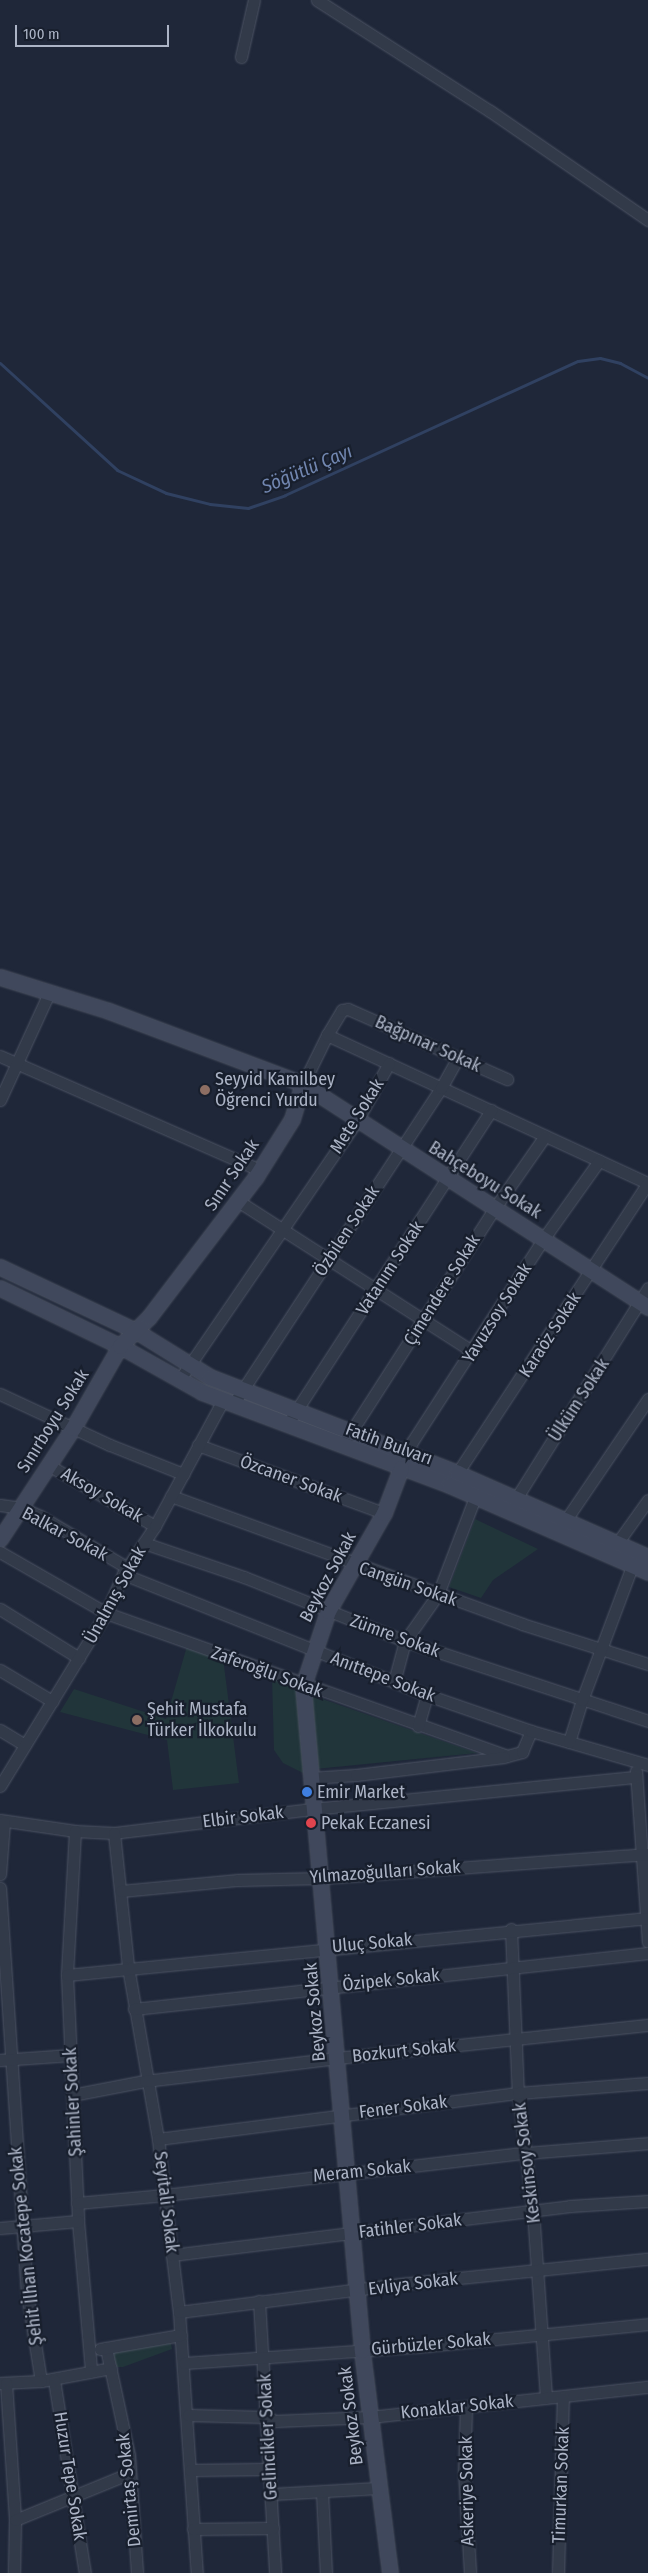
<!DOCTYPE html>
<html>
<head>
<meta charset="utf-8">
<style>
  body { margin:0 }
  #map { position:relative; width:648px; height:2573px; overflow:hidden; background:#1f2739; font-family:"Fira Sans Condensed",sans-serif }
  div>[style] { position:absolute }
  .green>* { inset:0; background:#21353a }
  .stream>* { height:3px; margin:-1.5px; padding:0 1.5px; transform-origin:1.5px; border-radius:1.5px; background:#304161 }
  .roads { filter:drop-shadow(0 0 1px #4d5464) drop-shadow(0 0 1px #4d5464) }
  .street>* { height:11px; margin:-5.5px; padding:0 5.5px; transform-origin:5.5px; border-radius:5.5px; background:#323a49 }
  .secondary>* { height:15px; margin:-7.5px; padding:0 7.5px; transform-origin:7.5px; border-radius:7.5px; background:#40485c }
  .dots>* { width:14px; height:14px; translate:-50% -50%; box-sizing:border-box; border:2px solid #181f2d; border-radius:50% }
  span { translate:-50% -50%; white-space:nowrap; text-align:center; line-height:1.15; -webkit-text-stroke:4.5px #181f2d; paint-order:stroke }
  .street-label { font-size:18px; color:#acb4c6 }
  .poi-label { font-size:18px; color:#acb4c6 }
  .left { translate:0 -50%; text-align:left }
  .water-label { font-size:19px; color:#7287b1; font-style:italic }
  .scale { position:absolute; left:15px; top:25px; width:154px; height:22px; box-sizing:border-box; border:2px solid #acb4c6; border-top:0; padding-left:6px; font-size:15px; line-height:18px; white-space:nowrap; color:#acb4c6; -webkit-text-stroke:4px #181f2d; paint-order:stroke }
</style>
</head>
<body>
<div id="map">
  <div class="green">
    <i style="clip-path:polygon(475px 1519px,538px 1549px,493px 1580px,481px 1598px,449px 1587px)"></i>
    <i style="clip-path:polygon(187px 1646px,223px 1658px,239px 1783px,173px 1790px,167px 1740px,60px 1712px,74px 1689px,166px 1719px)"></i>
    <i style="clip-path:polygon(272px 1678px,303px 1690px,305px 1774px,283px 1763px,274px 1750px)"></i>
    <i style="clip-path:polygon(308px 1694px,477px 1753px,315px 1769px)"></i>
    <i style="clip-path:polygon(170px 2339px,172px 2349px,123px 2367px,117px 2367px,109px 2349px)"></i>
  </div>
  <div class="stream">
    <i style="left:0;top:363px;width:159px;rotate:42.4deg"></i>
    <i style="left:117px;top:470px;width:54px;rotate:25.1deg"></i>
    <i style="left:166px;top:493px;width:45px;rotate:14deg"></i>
    <i style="left:210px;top:504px;width:38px;rotate:6deg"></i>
    <i style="left:248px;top:508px;width:39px;rotate:-19deg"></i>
    <i style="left:285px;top:495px;width:322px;rotate:-24.6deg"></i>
    <i style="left:578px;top:361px;width:22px;rotate:-8deg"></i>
    <i style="left:600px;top:358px;width:21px;rotate:14deg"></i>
    <i style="left:620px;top:363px;width:32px;rotate:28deg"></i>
  </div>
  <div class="roads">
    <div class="street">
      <i style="left:317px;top:0;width:206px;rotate:32.7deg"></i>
      <i style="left:490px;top:111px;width:192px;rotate:34.6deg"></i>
      <i style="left:241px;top:57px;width:58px;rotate:-77.2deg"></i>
      <i style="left:327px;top:1035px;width:353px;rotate:24.8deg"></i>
      <i style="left:0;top:1056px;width:284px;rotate:23.7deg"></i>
      <i style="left:303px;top:1084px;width:55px;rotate:-63.9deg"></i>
      <i style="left:327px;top:1035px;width:29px;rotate:-59deg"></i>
      <i style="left:342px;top:1010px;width:6px;rotate:-9deg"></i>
      <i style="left:348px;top:1009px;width:174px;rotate:23.8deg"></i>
      <i style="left:0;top:1100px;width:118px;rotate:-65.4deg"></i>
      <i style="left:238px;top:1201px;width:279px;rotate:32.7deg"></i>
      <i style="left:180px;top:1379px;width:315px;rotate:-55.6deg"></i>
      <i style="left:358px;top:1119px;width:64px;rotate:-61deg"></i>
      <i style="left:0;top:1394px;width:121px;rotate:24.9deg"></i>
      <i style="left:110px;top:1445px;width:79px;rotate:21.7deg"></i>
      <i style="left:234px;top:1403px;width:377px;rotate:-56.7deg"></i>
      <i style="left:441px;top:1088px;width:35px;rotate:-61deg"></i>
      <i style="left:292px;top:1417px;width:366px;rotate:-57deg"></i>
      <i style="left:347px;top:1438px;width:272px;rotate:-57.3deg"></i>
      <i style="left:494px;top:1209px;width:89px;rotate:-55.1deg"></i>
      <i style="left:198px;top:1445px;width:198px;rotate:20.1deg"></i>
      <i style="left:405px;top:1459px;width:18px;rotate:-68deg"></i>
      <i style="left:412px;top:1442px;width:243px;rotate:-57.1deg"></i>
      <i style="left:544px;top:1238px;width:95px;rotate:-54.5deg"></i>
      <i style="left:48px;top:1465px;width:123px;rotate:29.7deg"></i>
      <i style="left:454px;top:1478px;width:353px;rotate:-56.7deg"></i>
      <i style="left:171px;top:1496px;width:374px;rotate:20deg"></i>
      <i style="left:522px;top:1624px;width:132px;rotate:17.6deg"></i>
      <i style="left:0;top:1505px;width:22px;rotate:8deg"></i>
      <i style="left:22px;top:1508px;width:20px;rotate:24deg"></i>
      <i style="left:40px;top:1516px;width:102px;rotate:30.6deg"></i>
      <i style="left:512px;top:1505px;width:256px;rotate:-57.9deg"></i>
      <i style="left:561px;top:1527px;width:155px;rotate:-55.8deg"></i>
      <i style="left:144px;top:1543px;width:106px;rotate:18.8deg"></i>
      <i style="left:244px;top:1577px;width:173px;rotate:21.7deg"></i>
      <i style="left:405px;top:1641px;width:256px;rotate:18.2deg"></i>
      <i style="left:613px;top:1549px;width:60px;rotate:-54.5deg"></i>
      <i style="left:0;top:1552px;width:122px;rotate:29.9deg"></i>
      <i style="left:106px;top:1613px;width:426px;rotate:19.6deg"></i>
      <i style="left:507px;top:1756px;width:16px;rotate:-15deg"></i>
      <i style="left:522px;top:1752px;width:23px;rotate:-67deg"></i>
      <i style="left:123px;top:1574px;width:327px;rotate:21.7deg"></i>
      <i style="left:427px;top:1695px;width:110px;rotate:19.1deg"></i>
      <i style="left:531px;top:1731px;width:122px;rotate:16.2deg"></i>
      <i style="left:0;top:1609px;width:93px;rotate:31.8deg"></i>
      <i style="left:0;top:1670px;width:61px;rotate:30.8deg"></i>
      <i style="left:394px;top:1682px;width:42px;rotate:-75deg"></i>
      <i style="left:405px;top:1641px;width:57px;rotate:-54.9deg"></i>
      <i style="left:438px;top:1594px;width:104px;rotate:-69.1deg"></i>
      <i style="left:418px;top:1726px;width:32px;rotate:-74deg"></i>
      <i style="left:0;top:1730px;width:29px;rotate:31deg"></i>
      <i style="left:569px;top:1742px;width:44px;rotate:-72.8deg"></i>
      <i style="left:582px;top:1700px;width:143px;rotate:-69.5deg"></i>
      <i style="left:636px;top:1771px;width:171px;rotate:86deg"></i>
      <i style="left:310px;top:1778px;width:46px;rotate:-3.7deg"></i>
      <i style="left:356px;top:1775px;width:149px;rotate:-6.9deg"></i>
      <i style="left:0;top:1786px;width:203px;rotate:-58.5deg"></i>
      <i style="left:106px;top:1613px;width:43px;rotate:-66.4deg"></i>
      <i style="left:123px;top:1574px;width:58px;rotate:-56.3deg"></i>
      <i style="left:155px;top:1526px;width:143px;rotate:-61.6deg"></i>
      <i style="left:0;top:1820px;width:76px;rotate:8.3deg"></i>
      <i style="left:75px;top:1831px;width:39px;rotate:3deg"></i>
      <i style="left:114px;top:1833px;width:200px;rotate:-6.9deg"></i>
      <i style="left:313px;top:1809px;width:325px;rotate:-5.7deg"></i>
      <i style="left:75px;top:1831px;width:144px;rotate:93.2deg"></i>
      <i style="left:67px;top:1975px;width:246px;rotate:87.4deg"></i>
      <i style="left:78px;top:2221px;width:151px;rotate:85deg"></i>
      <i style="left:114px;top:1833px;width:135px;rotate:84deg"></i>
      <i style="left:128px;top:1967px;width:175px;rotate:80.1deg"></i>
      <i style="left:158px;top:2139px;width:174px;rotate:83.1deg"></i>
      <i style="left:179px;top:2312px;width:262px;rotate:86.1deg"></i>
      <i style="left:0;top:1874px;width:52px;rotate:-85.6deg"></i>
      <i style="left:0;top:1888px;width:406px;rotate:86.2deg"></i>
      <i style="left:27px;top:2293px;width:89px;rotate:81deg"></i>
      <i style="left:41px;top:2381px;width:71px;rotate:-10.5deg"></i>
      <i style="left:121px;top:1891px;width:118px;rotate:-5.4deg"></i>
      <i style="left:238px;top:1880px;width:83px;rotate:-1.4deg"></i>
      <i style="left:321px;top:1878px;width:328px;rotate:-4.2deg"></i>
      <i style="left:511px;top:1929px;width:164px;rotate:87.6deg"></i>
      <i style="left:518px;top:2093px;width:119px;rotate:82.8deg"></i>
      <i style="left:533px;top:2211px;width:187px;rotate:86deg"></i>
      <i style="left:67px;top:1975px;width:584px;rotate:-5.6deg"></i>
      <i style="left:134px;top:2009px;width:517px;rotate:-6.22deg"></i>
      <i style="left:0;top:2060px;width:71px;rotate:-4deg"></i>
      <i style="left:72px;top:2095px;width:74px;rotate:-10.9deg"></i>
      <i style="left:145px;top:2081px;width:194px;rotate:-6.8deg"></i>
      <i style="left:338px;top:2058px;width:312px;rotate:-6.1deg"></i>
      <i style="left:158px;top:2139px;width:363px;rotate:-7.3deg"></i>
      <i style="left:518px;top:2093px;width:130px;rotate:-4.4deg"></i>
      <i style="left:77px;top:2203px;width:88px;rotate:-5.2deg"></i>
      <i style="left:165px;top:2195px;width:362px;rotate:-6.7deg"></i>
      <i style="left:525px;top:2153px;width:123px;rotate:-4.6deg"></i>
      <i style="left:0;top:2228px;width:78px;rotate:-5.1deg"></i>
      <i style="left:172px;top:2255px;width:401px;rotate:-7deg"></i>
      <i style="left:570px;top:2206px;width:78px;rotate:-3.7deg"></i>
      <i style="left:259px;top:2301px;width:272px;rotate:86.6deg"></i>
      <i style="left:179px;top:2312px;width:223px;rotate:-7.2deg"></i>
      <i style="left:400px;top:2284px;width:249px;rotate:-5.8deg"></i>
      <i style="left:106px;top:2348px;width:109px;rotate:77.9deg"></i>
      <i style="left:129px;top:2455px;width:118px;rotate:86.1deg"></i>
      <i style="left:100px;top:2349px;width:82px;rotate:-9.8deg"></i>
      <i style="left:184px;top:2363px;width:242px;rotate:-4deg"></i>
      <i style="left:425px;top:2346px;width:224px;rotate:-5.6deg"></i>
      <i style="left:54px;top:2380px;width:195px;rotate:80.9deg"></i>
      <i style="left:0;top:2383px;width:41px;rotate:-2.8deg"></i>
      <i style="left:6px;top:2383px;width:137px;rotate:86.2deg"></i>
      <i style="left:15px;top:2520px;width:53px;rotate:91.1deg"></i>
      <i style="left:466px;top:2408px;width:63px;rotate:91.8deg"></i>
      <i style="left:464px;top:2471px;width:102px;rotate:86.6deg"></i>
      <i style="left:188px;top:2415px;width:79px;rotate:1.5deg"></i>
      <i style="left:267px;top:2417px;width:9px;rotate:27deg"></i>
      <i style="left:275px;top:2421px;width:95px;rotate:-2.4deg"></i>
      <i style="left:370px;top:2417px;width:280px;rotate:-6.2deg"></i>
      <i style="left:190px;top:2470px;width:78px;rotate:-0.7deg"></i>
      <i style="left:322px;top:2492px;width:81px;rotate:87.2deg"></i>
      <i style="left:272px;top:2494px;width:106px;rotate:-3.2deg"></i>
      <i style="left:15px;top:2520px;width:124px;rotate:-22.2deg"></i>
      <i style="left:193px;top:2529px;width:80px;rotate:-0.7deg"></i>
      <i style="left:558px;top:2573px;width:176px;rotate:-88.4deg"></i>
    </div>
    <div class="secondary">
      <i style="left:0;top:977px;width:114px;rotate:17.3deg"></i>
      <i style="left:109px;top:1011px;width:207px;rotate:20.6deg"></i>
      <i style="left:303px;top:1084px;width:411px;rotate:32.9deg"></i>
      <i style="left:0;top:1267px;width:150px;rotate:25.2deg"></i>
      <i style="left:136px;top:1331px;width:87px;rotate:31.9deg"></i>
      <i style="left:210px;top:1377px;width:265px;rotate:21.2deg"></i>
      <i style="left:457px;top:1473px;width:209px;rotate:23.7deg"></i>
      <i style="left:0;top:1288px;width:133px;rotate:25.8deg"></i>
      <i style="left:120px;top:1346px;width:94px;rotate:29.3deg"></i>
      <i style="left:202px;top:1392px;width:264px;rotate:20.6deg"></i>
      <i style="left:449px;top:1485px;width:217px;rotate:23.6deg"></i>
      <i style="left:0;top:1539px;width:133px;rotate:-56.7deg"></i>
      <i style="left:73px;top:1428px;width:95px;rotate:-60.2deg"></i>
      <i style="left:120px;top:1346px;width:41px;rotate:-45deg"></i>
      <i style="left:149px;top:1317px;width:175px;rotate:-52.7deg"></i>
      <i style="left:255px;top:1178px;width:70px;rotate:-57.9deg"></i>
      <i style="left:292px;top:1119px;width:37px;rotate:-73deg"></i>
      <i style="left:390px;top:2573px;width:225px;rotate:-97.2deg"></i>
      <i style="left:362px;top:2350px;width:667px;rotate:-95.08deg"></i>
      <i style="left:303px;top:1686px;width:79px;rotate:-71.6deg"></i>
      <i style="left:328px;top:1611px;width:113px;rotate:-60.3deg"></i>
      <i style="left:384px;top:1513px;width:48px;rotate:-69.3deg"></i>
    </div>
  </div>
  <div class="dots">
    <i style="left:205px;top:1090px;background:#8d6e63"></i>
    <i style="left:137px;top:1720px;background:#8d6e63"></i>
    <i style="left:307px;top:1792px;background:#3f7fe0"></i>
    <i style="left:311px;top:1823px;background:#e0444e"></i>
  </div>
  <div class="street-label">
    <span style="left:428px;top:1044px;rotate:24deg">Bağpınar Sokak</span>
    <span style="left:357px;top:1116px;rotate:-58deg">Mete Sokak</span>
    <span style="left:232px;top:1175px;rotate:-56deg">Sınır Sokak</span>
    <span style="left:485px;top:1180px;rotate:32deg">Bahçeboyu Sokak</span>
    <span style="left:347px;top:1231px;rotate:-57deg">Özbilen Sokak</span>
    <span style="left:390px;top:1268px;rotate:-57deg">Vatanım Sokak</span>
    <span style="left:442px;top:1290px;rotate:-58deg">Çimendere Sokak</span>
    <span style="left:497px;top:1313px;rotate:-58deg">Yavuzsoy Sokak</span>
    <span style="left:550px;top:1335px;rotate:-57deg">Karaöz Sokak</span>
    <span style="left:579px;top:1400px;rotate:-57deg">Ülküm Sokak</span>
    <span style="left:53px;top:1421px;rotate:-58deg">Sınırboyu Sokak</span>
    <span style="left:389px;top:1444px;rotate:20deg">Fatih Bulvarı</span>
    <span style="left:291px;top:1479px;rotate:20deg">Özcaner Sokak</span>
    <span style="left:102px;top:1495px;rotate:30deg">Aksoy Sokak</span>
    <span style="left:65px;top:1534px;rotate:28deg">Balkar Sokak</span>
    <span style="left:328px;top:1577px;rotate:-62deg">Beykoz Sokak</span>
    <span style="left:408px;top:1584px;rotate:19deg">Cangün Sokak</span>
    <span style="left:115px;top:1595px;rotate:-61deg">Ünalmış Sokak</span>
    <span style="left:395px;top:1636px;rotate:20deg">Zümre Sokak</span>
    <span style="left:267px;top:1672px;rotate:20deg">Zaferoğlu Sokak</span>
    <span style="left:383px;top:1677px;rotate:21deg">Anıttepe Sokak</span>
    <span style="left:243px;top:1817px;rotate:-7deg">Elbir Sokak</span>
    <span style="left:385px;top:1872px;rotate:-4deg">Yılmazoğulları Sokak</span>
    <span style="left:372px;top:1943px;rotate:-5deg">Uluç Sokak</span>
    <span style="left:391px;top:1980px;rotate:-6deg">Özipek Sokak</span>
    <span style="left:315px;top:2012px;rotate:-95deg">Beykoz Sokak</span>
    <span style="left:404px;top:2051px;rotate:-6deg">Bozkurt Sokak</span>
    <span style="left:73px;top:2102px;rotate:-93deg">Şahinler Sokak</span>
    <span style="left:403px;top:2107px;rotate:-7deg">Fener Sokak</span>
    <span style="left:527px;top:2163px;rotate:-97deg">Keskinsoy Sokak</span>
    <span style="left:362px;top:2171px;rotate:-6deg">Meram Sokak</span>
    <span style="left:166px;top:2202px;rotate:83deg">Seyitali Sokak</span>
    <span style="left:410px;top:2226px;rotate:-7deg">Fatihler Sokak</span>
    <span style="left:26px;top:2246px;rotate:-96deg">Şehit İlhan Kocatepe Sokak</span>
    <span style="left:413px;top:2284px;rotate:-7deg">Evliya Sokak</span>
    <span style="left:431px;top:2344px;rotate:-5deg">Gürbüzler Sokak</span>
    <span style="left:457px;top:2407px;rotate:-6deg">Konaklar Sokak</span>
    <span style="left:351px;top:2416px;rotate:-97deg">Beykoz Sokak</span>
    <span style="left:268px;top:2437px;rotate:-93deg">Gelincikler Sokak</span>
    <span style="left:70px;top:2476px;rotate:81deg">Huzur Tepe Sokak</span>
    <span style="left:561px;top:2485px;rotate:-88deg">Timurkan Sokak</span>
    <span style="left:129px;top:2490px;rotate:-96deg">Demirtaş Sokak</span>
    <span style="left:467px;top:2491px;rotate:-91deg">Askeriye Sokak</span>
  </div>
  <div class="poi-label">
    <span class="left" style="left:215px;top:1090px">Seyyid Kamilbey<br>Öğrenci Yurdu</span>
    <span class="left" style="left:147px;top:1720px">Şehit Mustafa<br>Türker İlkokulu</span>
    <span class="left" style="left:317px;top:1792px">Emir Market</span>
    <span class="left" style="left:321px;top:1823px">Pekak Eczanesi</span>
  </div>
  <div class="water-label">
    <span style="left:307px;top:469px;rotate:-23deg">Söğütlü Çayı</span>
  </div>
  <div class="scale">100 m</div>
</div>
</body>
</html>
